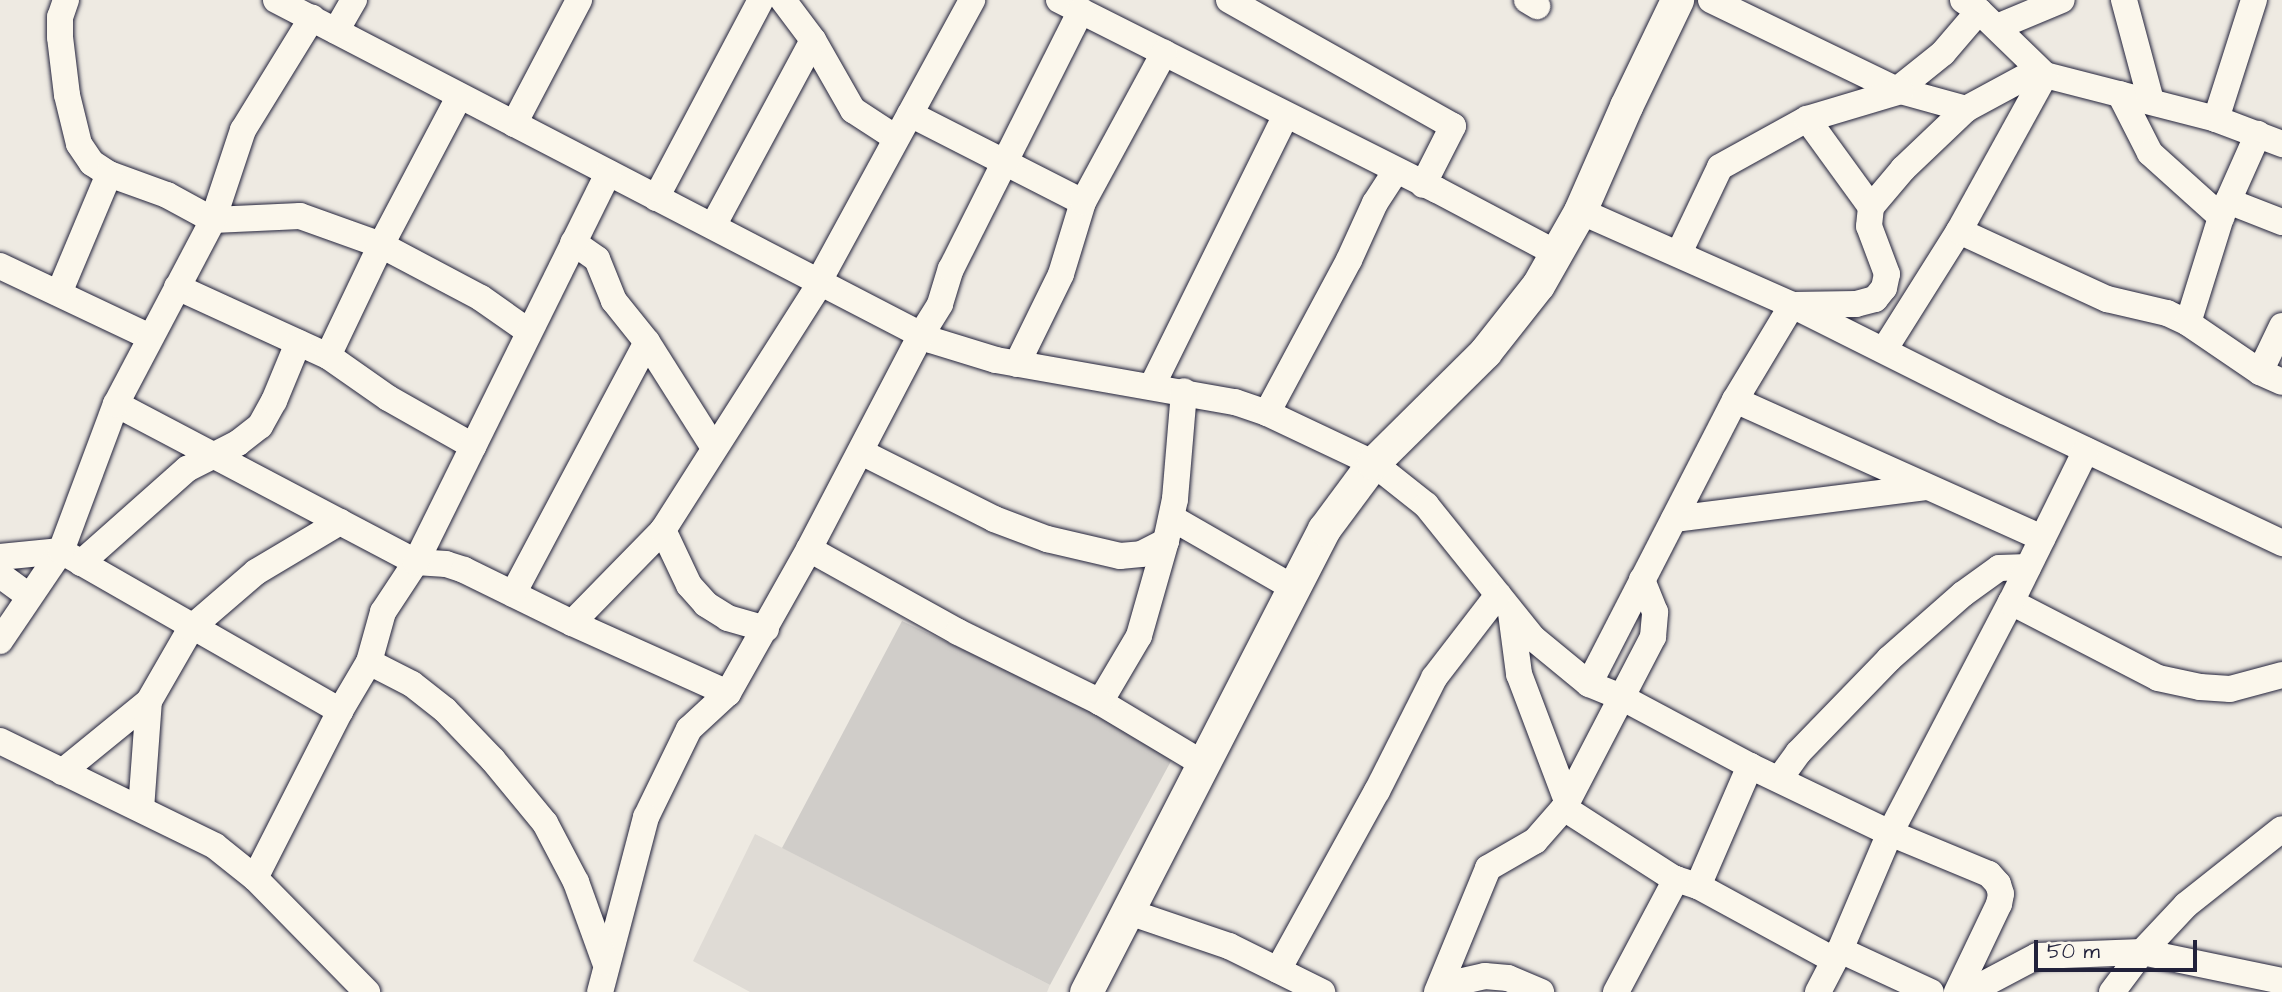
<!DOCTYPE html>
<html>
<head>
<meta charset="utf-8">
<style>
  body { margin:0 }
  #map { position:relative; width:2282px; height:992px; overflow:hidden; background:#eeeae2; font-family:"Architects Daughter",sans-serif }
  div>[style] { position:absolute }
  .built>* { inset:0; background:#dfdbd5 }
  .green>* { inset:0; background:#d0cdc9 }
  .roads { filter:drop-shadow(0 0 2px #22223b) drop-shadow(0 0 2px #22223b) }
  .minor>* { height:26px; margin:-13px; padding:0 13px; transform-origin:13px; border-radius:13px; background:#fbf7ec }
  .major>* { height:33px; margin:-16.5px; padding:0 16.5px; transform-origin:16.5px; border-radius:16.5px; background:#fbf7ec }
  span { translate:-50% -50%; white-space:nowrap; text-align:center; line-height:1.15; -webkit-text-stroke:6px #fbf7ec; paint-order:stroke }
  .scale { position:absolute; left:2034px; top:940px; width:163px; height:32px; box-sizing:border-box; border:4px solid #22223b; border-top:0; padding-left:9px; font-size:21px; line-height:24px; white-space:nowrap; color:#22223b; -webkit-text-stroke:5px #fbf7ec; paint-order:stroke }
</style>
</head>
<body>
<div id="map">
  <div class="built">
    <i style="clip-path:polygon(755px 834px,1050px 985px,1047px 992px,750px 992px,693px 961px)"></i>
  </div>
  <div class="green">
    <i style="clip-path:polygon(902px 621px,1177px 750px,1050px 985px,782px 848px)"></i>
  </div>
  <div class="roads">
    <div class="minor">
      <i style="left:66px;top:0;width:18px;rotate:109deg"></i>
      <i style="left:60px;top:17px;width:20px;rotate:90deg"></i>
      <i style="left:60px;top:37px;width:58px;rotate:83.1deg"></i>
      <i style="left:67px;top:95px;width:50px;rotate:76.2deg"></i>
      <i style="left:79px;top:144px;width:23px;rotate:56deg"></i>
      <i style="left:92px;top:163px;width:20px;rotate:33deg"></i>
      <i style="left:109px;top:174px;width:62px;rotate:19.9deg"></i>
      <i style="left:167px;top:195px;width:52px;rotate:28.5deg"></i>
      <i style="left:213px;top:220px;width:87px;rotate:-2.6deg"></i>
      <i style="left:300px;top:216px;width:86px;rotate:19.7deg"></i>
      <i style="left:381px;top:245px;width:113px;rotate:27.9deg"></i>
      <i style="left:481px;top:298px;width:57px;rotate:35.1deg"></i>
      <i style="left:276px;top:0;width:738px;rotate:27.43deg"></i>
      <i style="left:931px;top:340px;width:68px;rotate:17.1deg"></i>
      <i style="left:996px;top:360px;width:243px;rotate:10deg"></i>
      <i style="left:1235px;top:402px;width:34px;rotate:19deg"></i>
      <i style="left:1267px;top:413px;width:117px;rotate:25.3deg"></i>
      <i style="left:1373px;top:463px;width:68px;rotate:38.4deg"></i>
      <i style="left:1426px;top:505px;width:171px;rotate:51.2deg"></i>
      <i style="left:1533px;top:638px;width:72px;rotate:39.4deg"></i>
      <i style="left:1589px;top:684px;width:35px;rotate:22deg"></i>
      <i style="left:1621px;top:697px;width:146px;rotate:28.1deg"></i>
      <i style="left:1750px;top:766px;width:155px;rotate:25.6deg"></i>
      <i style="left:1890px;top:833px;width:107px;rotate:22.5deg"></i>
      <i style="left:1989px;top:874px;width:13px;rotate:48deg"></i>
      <i style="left:1998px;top:884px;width:10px;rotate:73deg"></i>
      <i style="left:2001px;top:894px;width:10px;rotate:101deg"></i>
      <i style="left:1999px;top:904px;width:98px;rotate:115.5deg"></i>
      <i style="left:783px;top:0;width:50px;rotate:53.1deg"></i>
      <i style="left:813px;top:40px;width:81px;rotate:60.3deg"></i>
      <i style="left:853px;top:110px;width:51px;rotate:33.1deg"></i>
      <i style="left:1059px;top:0;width:423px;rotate:26.7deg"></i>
      <i style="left:1437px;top:190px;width:135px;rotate:27.9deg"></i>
      <i style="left:1229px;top:0;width:257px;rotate:29.4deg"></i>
      <i style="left:1453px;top:126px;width:66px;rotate:117deg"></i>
      <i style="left:1527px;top:0;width:12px;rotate:31deg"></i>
      <i style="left:1711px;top:0;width:207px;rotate:25.8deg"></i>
      <i style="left:1897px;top:90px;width:72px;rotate:15.4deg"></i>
      <i style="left:1963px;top:0;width:19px;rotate:35deg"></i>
      <i style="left:1979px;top:11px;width:92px;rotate:44.1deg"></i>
      <i style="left:2045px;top:75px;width:177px;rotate:14.4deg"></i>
      <i style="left:2216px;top:119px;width:71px;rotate:20.7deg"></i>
      <i style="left:2124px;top:0;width:105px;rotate:75deg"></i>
      <i style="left:1997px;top:27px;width:70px;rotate:-22.6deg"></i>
      <i style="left:336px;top:31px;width:36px;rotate:-60deg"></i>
      <i style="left:1897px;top:90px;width:59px;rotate:-38.8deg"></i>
      <i style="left:1943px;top:53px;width:55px;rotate:-49.4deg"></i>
      <i style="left:2120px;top:94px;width:66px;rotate:63deg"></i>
      <i style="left:2150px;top:153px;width:96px;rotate:42deg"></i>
      <i style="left:910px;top:114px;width:194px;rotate:27deg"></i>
      <i style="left:1807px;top:119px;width:109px;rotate:54deg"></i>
      <i style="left:2216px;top:119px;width:125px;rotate:-72.3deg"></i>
      <i style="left:514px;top:124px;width:140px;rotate:-62.3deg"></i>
      <i style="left:656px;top:198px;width:224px;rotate:-62.1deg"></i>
      <i style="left:2228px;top:201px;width:58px;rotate:21.3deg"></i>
      <i style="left:1580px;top:211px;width:232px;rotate:23.9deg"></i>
      <i style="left:1792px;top:305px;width:237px;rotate:26.6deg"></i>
      <i style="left:2004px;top:411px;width:308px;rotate:25.4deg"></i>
      <i style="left:713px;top:226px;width:211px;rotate:-61.7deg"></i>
      <i style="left:1959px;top:231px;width:163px;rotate:24.7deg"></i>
      <i style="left:2107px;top:299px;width:62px;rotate:13.1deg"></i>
      <i style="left:2167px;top:313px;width:23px;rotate:25deg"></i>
      <i style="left:2188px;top:323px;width:87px;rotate:34.2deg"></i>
      <i style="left:2260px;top:372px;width:24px;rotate:24deg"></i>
      <i style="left:1679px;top:253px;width:95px;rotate:-64.5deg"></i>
      <i style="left:1720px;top:167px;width:99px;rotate:-28.9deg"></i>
      <i style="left:1807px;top:119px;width:98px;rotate:-16.6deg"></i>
      <i style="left:0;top:266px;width:166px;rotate:25.3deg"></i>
      <i style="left:819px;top:281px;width:320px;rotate:-61.4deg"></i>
      <i style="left:177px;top:287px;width:166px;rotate:24.6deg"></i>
      <i style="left:328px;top:356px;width:73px;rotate:35deg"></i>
      <i style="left:388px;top:398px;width:98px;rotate:29.5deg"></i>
      <i style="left:59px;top:293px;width:129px;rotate:-67.2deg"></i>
      <i style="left:2188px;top:323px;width:111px;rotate:-72.7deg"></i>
      <i style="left:2221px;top:217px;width:91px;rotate:-66deg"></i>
      <i style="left:647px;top:342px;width:125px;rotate:57.7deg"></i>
      <i style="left:1884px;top:350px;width:141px;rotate:-57.8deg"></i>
      <i style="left:1959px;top:231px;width:178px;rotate:-61.1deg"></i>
      <i style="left:328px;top:356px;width:123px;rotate:-64.5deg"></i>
      <i style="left:381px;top:245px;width:167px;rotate:-62.2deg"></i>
      <i style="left:1017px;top:364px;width:100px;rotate:-63.9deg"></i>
      <i style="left:1061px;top:274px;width:75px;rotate:-73deg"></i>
      <i style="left:1083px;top:202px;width:170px;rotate:-61.5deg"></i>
      <i style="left:2260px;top:372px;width:51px;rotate:-64.4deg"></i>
      <i style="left:1152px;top:386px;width:302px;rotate:-63.7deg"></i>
      <i style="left:1735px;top:400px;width:337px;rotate:24.2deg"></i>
      <i style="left:116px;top:404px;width:339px;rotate:27.8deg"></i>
      <i style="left:416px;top:562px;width:30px;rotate:4deg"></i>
      <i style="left:446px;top:564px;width:19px;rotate:18deg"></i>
      <i style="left:464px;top:570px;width:120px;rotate:26.1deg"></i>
      <i style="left:572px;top:623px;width:171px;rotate:24.2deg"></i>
      <i style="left:728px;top:693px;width:53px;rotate:137.3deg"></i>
      <i style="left:689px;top:729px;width:98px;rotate:116deg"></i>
      <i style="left:646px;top:817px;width:181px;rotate:104.7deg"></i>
      <i style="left:1267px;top:413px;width:174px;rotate:-61.8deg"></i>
      <i style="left:1349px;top:260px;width:63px;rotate:-65.5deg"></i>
      <i style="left:1375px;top:203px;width:38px;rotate:-57deg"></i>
      <i style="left:861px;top:452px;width:149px;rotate:26.7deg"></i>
      <i style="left:994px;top:519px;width:57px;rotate:20.7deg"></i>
      <i style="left:1047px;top:539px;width:75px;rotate:13.1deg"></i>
      <i style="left:1120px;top:556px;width:21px;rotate:-5deg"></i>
      <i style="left:1141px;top:554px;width:28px;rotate:-27deg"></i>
      <i style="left:1166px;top:541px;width:43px;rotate:-77.9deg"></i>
      <i style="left:1175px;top:499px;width:108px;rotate:-85.2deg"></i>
      <i style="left:1172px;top:518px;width:138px;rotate:29.9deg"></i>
      <i style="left:1674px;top:519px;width:254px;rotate:-7.2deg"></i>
      <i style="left:1166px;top:541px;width:99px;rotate:105.9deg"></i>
      <i style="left:1139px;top:636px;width:77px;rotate:120.6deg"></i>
      <i style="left:1100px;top:702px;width:119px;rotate:30.9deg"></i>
      <i style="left:809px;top:549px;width:171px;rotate:29.1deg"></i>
      <i style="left:958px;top:632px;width:158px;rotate:26.2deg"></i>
      <i style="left:0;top:557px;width:61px;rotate:-5.6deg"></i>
      <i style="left:61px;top:551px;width:322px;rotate:29.8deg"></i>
      <i style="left:81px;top:563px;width:142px;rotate:-41.6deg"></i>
      <i style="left:187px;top:469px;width:57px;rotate:-27deg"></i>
      <i style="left:238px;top:443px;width:28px;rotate:-38deg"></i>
      <i style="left:260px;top:426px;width:29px;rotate:-61deg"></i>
      <i style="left:274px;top:401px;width:63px;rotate:-67.5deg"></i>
      <i style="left:0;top:575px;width:36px;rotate:36deg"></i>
      <i style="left:513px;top:594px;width:285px;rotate:-62deg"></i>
      <i style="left:647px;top:342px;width:53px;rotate:-128.8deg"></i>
      <i style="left:614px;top:301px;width:45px;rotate:-112deg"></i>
      <i style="left:597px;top:259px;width:29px;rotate:-145deg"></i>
      <i style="left:2011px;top:602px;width:165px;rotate:27.3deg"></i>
      <i style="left:2158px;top:678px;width:43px;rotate:12.1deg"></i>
      <i style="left:2200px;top:687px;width:30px;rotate:4deg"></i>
      <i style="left:2230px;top:689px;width:54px;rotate:-15.1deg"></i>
      <i style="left:1511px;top:613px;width:62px;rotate:82.5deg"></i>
      <i style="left:1519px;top:674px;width:136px;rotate:69.3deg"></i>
      <i style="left:572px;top:623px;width:130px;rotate:-45.6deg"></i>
      <i style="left:766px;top:629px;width:40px;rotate:-164deg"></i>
      <i style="left:728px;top:618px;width:26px;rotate:-148deg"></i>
      <i style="left:706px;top:604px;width:25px;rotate:-132deg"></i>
      <i style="left:689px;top:585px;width:61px;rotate:-115.3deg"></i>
      <i style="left:663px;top:530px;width:294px;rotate:-57.5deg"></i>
      <i style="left:0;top:641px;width:109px;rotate:-55.9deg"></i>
      <i style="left:61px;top:551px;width:157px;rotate:-69.5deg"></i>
      <i style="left:116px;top:404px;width:208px;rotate:-62.2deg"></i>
      <i style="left:213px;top:220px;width:95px;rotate:-71.6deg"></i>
      <i style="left:243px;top:130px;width:132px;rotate:-58.4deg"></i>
      <i style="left:369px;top:662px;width:48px;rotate:27.1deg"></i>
      <i style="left:412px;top:684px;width:42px;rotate:38.2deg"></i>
      <i style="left:445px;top:710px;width:69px;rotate:46.2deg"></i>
      <i style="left:493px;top:760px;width:82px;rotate:50.5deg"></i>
      <i style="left:545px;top:823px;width:67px;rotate:62.3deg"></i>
      <i style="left:576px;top:882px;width:85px;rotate:70.1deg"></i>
      <i style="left:1589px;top:684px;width:319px;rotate:-62.8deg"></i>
      <i style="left:1735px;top:400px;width:111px;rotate:-59deg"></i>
      <i style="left:1792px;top:305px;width:64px;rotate:-0.9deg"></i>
      <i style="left:1856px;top:304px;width:20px;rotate:-15deg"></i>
      <i style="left:1875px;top:299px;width:14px;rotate:-51deg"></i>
      <i style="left:1884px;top:288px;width:14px;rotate:-78deg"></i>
      <i style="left:1887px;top:274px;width:51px;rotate:-110.6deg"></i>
      <i style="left:1869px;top:226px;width:19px;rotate:-84deg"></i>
      <i style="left:1871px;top:207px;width:50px;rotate:-49.9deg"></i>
      <i style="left:1903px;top:169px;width:87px;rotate:-43.6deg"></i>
      <i style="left:1966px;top:109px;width:82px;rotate:-28.4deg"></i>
      <i style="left:728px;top:693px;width:165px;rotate:-60.6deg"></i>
      <i style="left:809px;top:549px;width:242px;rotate:-62.4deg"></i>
      <i style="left:921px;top:335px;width:36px;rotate:-58deg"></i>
      <i style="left:940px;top:304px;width:37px;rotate:-73deg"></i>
      <i style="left:951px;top:269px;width:289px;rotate:-63.3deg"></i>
      <i style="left:0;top:741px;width:239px;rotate:26deg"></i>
      <i style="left:215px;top:846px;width:51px;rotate:38.7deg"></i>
      <i style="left:255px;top:878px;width:160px;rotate:45.5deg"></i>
      <i style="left:62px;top:772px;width:112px;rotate:-39.2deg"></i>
      <i style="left:149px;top:701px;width:84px;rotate:-60.1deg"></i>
      <i style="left:191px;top:628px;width:86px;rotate:-40.7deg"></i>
      <i style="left:256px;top:572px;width:98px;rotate:-30.8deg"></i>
      <i style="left:1780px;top:778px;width:31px;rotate:-54deg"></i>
      <i style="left:1798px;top:753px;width:131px;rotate:-45.9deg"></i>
      <i style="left:1889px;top:659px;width:98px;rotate:-41.3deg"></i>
      <i style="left:1963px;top:594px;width:44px;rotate:-35.8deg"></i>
      <i style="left:1999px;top:568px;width:29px;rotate:-2deg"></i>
      <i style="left:1564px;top:808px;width:130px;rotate:32.7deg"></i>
      <i style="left:1673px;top:878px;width:26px;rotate:18deg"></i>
      <i style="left:1698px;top:886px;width:155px;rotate:28.6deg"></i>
      <i style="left:141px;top:809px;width:108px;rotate:-85.8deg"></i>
      <i style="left:255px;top:878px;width:187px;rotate:-63deg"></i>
      <i style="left:340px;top:711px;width:57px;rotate:-59.4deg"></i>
      <i style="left:369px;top:662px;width:52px;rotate:-74.4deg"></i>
      <i style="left:383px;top:612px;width:60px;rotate:-56.6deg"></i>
      <i style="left:416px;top:562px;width:434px;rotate:-63.7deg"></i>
      <i style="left:1698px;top:886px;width:131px;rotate:-66.6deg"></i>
      <i style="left:1126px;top:911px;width:109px;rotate:18.8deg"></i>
      <i style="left:1229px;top:946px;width:104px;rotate:26.3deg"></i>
      <i style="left:1840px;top:950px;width:100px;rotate:24.8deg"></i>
      <i style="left:1278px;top:970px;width:205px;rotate:-61.1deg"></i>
      <i style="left:1377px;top:791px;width:127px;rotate:-63.2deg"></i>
      <i style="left:1434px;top:678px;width:105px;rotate:-52.4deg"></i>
      <i style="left:1441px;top:986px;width:45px;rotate:-12.8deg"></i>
      <i style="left:1485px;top:976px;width:23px;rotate:5deg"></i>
      <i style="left:1508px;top:978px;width:36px;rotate:23deg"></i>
      <i style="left:1437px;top:992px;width:134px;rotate:-67.6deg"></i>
      <i style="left:1488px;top:868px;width:54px;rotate:-29.9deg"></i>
      <i style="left:1535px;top:841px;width:44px;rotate:-48.7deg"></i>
      <i style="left:1564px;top:808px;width:193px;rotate:-62.5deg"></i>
      <i style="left:1653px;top:637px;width:25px;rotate:-85deg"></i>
      <i style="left:1655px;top:612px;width:35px;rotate:-112deg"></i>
      <i style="left:1616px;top:992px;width:128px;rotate:-62deg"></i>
      <i style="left:1676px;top:879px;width:3px;rotate:-162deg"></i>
      <i style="left:1818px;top:992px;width:47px;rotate:-62.4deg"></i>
      <i style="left:1840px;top:950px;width:127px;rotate:-66.9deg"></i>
      <i style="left:1890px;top:833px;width:261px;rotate:-62.4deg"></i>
      <i style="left:2011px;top:602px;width:169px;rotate:-63.7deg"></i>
      <i style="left:1969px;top:992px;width:77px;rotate:-27.9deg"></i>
      <i style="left:2037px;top:956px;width:105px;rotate:-2.2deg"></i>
      <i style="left:2142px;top:952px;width:143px;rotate:11.7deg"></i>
      <i style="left:2112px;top:992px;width:50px;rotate:-53.1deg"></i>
      <i style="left:2142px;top:952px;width:64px;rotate:-46.9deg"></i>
      <i style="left:2186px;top:905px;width:122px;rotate:-38.4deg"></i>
    </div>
    <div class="major">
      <i style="left:1086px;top:992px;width:521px;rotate:-62.8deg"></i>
      <i style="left:1324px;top:529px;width:82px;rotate:-53.4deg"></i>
      <i style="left:1373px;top:463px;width:158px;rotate:-44.7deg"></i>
      <i style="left:1485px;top:352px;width:85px;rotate:-51.7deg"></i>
      <i style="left:1538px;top:285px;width:85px;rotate:-60.4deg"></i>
      <i style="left:1580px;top:211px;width:115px;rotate:-66.3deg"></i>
      <i style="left:1626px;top:106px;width:118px;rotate:-64.3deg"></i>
    </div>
  </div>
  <div class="scale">50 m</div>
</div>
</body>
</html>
